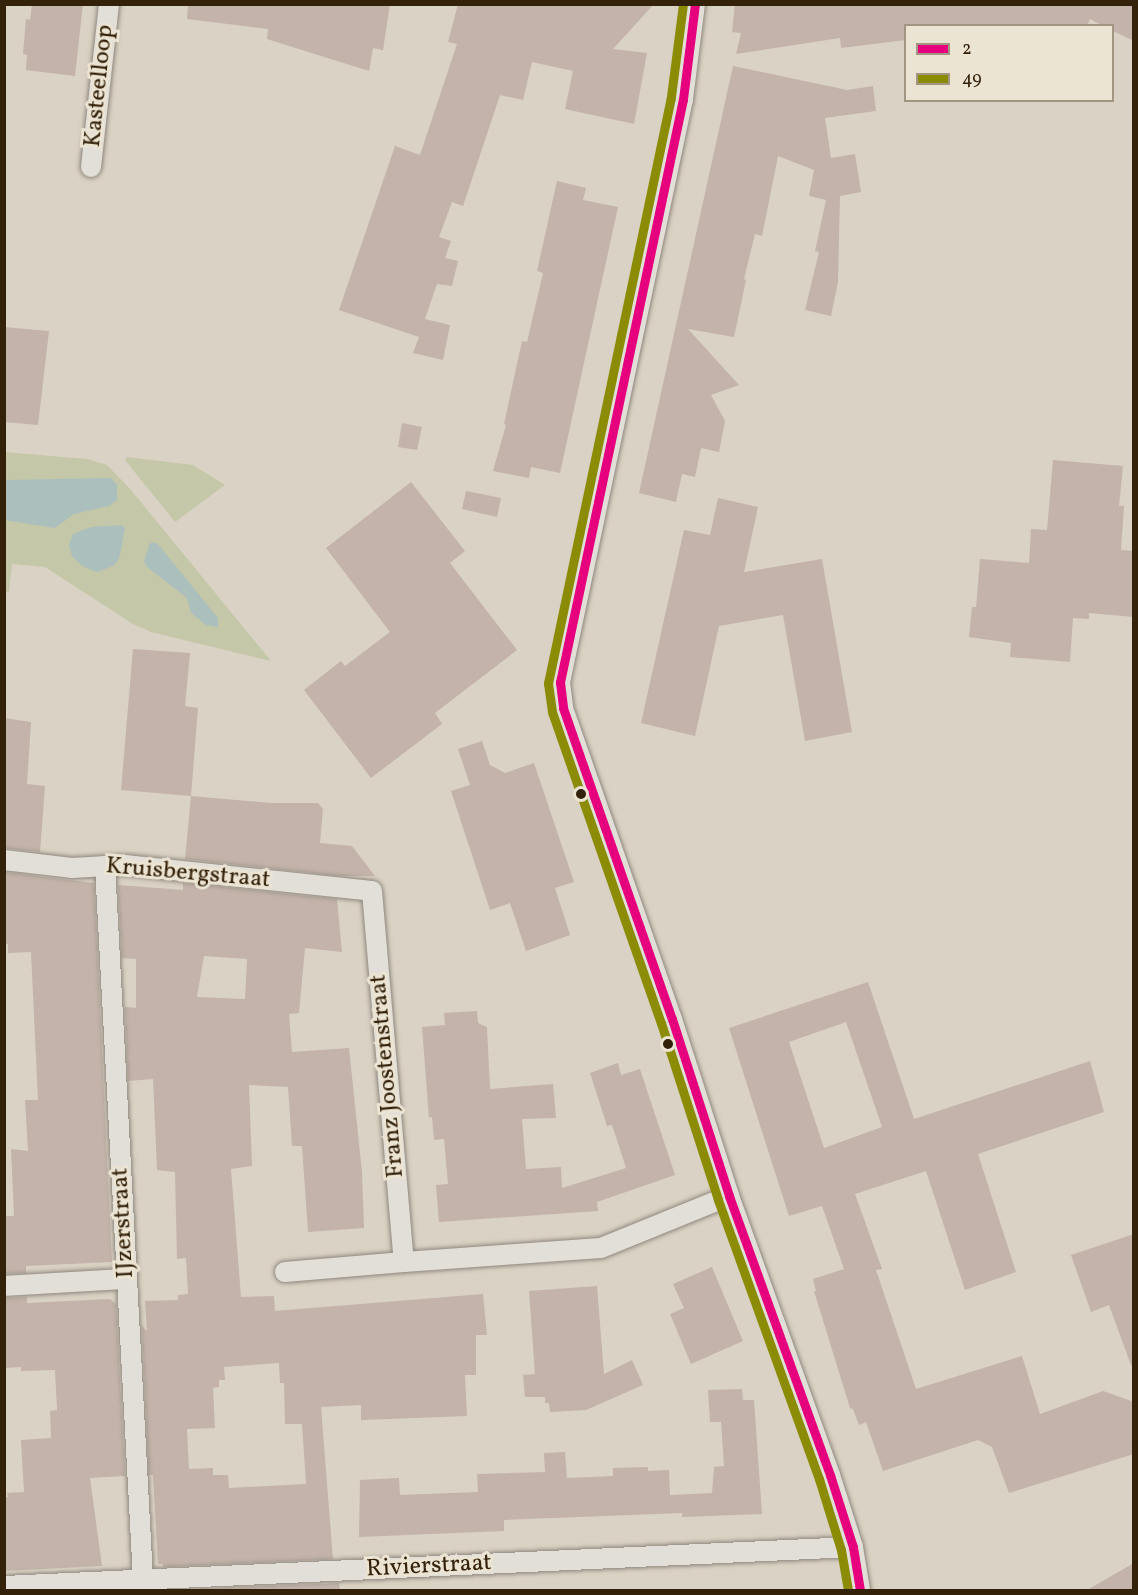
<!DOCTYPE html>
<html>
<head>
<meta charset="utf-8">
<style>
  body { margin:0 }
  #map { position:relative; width:1138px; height:1595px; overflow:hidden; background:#dad2c4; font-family:Vollkorn,serif }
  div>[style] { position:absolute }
  .green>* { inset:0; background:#c4c7a8 }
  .water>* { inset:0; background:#abbfbc }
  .building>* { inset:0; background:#c3b3aa }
  .roads { filter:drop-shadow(0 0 2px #8f887d) drop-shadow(0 0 2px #8f887d) }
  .minor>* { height:20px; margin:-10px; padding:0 10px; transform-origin:10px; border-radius:10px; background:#e2dfd8 }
  .bus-1>* { height:9px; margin:-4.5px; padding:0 4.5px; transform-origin:4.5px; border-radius:4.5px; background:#e6007e }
  .bus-2>* { height:9px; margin:-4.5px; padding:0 4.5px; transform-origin:4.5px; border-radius:4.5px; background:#8c8c04 }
  .dots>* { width:16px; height:16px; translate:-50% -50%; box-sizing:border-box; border:3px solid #ece4d3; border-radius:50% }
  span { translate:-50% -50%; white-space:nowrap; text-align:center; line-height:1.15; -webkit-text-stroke:6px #ece4d3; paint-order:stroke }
  .street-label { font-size:24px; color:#332109 }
  .frame { position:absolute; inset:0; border:6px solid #332109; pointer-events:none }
  .legend { position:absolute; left:904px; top:24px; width:210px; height:78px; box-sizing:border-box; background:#ece4d3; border:2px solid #a29682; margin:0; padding:8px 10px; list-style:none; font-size:18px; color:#332109 }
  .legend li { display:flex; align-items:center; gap:12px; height:30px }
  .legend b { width:30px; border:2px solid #a29682 }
</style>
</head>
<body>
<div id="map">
  <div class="green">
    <i style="clip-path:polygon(4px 452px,87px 459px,107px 465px,131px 490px,271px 661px,151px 632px,133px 624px,45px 567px,12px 564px,9px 592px,5px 592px)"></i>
    <i style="clip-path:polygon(126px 457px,193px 465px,225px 485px,175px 522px,125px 460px)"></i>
  </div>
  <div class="water">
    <i style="clip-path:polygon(111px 478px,117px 485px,117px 500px,109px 506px,74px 514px,55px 528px,5px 520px,5px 480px)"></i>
    <i style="clip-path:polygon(122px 525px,125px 529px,119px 559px,113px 566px,97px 572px,82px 566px,72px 556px,69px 545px,73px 534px,91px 527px)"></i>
    <i style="clip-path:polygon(150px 543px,157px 543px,218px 618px,218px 627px,206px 625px,191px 613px,187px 598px,147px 567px,144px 561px)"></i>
  </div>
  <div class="building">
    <i style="clip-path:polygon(32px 4px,83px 4px,75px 76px,26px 70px,27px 55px,23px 54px,26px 19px,30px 20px)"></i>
    <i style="clip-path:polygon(188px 4px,390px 4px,383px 50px,373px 48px,369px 71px,267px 39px,268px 29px,187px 19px)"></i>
    <i style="clip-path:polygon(458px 4px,654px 4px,613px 49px,647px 53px,634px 124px,565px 109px,573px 71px,532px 62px,523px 100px,500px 95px,463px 206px,452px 202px,439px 237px,451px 241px,445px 258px,458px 261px,452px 286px,437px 284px,425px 319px,450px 325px,443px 360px,413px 353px,419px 337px,339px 310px,395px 146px,420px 155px,457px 44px,448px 42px)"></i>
    <i style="clip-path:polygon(735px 4px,1134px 4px,1134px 41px,1113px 31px,1113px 26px,1103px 26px,1090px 19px,1087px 26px,906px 26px,906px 40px,841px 48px,840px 38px,736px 54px,741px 33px,732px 32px)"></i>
    <i style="clip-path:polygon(733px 66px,847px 90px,873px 86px,876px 111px,825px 118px,831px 158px,855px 154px,861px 192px,840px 196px,838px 282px,831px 316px,805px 310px,819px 252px,815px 251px,826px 200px,809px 196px,814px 170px,778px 156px,762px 236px,755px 234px,744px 279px,746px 280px,734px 337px,688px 329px,739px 385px,711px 395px,725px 421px,719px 452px,701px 448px,695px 477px,682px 474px,676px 502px,639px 493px)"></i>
    <i style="clip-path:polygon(557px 181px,586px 188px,583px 200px,618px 207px,560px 473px,531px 467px,529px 478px,493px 471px,506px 425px,504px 424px,522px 341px,527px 342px,543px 273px,537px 271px)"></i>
    <i style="clip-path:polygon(4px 327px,49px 331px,38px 425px,4px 422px)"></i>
    <i style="clip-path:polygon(402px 423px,422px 427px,417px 450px,398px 447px)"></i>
    <i style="clip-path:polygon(1053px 460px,1123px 466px,1119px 506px,1124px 506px,1121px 550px,1134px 551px,1134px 617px,1089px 613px,1089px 619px,1073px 618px,1070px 662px,1010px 657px,1011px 643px,969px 637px,972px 607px,976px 607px,980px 559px,1029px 563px,1031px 529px,1047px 530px)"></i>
    <i style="clip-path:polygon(411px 482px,465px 551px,450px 563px,517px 650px,435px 713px,442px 724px,371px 778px,304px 690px,341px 661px,345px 666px,390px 632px,326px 548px)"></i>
    <i style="clip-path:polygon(466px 491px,501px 498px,497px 517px,462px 509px)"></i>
    <i style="clip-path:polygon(718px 498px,758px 507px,744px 572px,822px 559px,852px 732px,805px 741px,783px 615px,719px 626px,695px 736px,641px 723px,684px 530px,710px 535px)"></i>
    <i style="clip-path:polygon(133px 649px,190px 653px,185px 706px,198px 708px,191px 796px,121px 790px)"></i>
    <i style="clip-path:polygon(4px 718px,31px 722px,27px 784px,45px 786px,40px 852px,4px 848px)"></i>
    <i style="clip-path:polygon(482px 741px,490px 765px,505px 773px,534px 763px,574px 882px,555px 888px,570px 935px,526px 951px,510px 903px,490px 910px,451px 791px,470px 785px,458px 749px)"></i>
    <i style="clip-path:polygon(191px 796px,271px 803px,318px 803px,323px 809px,320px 843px,352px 846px,375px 876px,340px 876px,185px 859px)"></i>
    <i style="clip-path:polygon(4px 872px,94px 883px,112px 1262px,26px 1266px,26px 1273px,4px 1274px,4px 1216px,14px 1216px,11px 1149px,28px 1151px,25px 1100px,38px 1100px,31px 952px,8px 953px,8px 944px,4px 944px)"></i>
    <i style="clip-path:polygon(evenodd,183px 883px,337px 899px,342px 952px,305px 948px,299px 1013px,289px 1014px,292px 1052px,349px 1048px,362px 1172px,364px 1228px,308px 1232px,302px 1146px,292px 1146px,288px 1087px,249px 1085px,252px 1166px,231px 1169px,241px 1297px,274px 1296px,275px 1311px,483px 1294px,487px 1335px,476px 1335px,476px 1375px,465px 1375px,467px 1416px,361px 1420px,361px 1405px,321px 1407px,333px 1559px,163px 1567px,163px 1564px,158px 1564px,153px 1475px,149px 1475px,142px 1326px,147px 1331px,145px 1301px,178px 1300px,178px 1295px,188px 1294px,186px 1258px,177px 1259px,175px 1172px,157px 1170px,153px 1079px,128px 1081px,125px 1007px,136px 1008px,136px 959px,122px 958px,118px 885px,183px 890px,183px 883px,204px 956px,247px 959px,245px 999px,197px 997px,204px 956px,183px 883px,279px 1363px,280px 1383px,284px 1383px,285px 1424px,302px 1424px,306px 1484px,229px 1488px,228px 1475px,213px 1475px,213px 1468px,189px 1469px,187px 1429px,215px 1428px,213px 1388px,219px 1387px,219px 1380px,225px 1380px,224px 1367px,279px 1363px)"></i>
    <i style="clip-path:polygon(evenodd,868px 982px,914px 1119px,1090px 1061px,1104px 1112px,978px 1154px,1016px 1272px,965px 1290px,926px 1171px,855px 1194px,882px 1269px,876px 1270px,916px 1389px,1022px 1356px,1040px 1414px,1103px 1391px,1134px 1402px,1134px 1454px,1009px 1493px,992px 1447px,978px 1440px,883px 1471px,866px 1422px,859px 1425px,853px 1409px,850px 1408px,814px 1291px,816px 1291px,813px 1279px,844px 1269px,822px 1206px,789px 1216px,729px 1028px,868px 982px,846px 1022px,882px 1127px,824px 1148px,789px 1042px,846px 1022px)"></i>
    <i style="clip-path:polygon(477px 1011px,478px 1023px,487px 1027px,490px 1089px,553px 1084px,556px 1118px,522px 1119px,526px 1169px,561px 1167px,562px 1188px,626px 1168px,612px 1125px,607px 1126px,590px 1073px,618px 1063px,621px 1075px,640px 1069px,675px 1175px,597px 1202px,598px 1211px,439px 1222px,436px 1185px,448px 1184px,444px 1139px,434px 1140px,432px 1117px,429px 1118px,422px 1027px,445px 1025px,444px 1013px)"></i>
    <i style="clip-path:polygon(1134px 1234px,1134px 1365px,1131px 1365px,1109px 1305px,1091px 1312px,1071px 1255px)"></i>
    <i style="clip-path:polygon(712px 1267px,743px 1341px,691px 1364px,670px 1314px,684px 1308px,673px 1284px)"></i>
    <i style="clip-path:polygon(597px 1286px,604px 1374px,632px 1360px,643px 1385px,586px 1410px,550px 1412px,549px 1403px,545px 1403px,545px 1397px,525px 1397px,523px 1375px,535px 1374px,529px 1291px)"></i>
    <i style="clip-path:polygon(27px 1297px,27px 1303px,110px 1299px,116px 1304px,125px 1476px,90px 1478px,102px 1566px,4px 1571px,4px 1497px,8px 1497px,7px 1493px,24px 1492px,21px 1440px,51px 1438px,50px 1411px,57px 1410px,55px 1370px,21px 1371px,21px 1367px,4px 1368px,4px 1298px)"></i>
    <i style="clip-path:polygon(742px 1389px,743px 1400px,754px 1400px,762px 1514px,682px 1517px,682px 1513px,504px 1520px,504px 1531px,359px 1537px,360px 1480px,399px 1478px,400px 1495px,478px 1492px,477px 1474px,545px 1472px,544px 1453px,565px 1452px,567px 1478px,613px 1476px,613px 1468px,648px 1467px,648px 1471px,669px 1470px,670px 1495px,712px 1493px,714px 1467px,724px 1466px,721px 1422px,710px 1422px,708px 1390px)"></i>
    <i style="clip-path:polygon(1134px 1563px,1134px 1590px,1087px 1590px)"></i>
    <i style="clip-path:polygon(339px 1583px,340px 1590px,168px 1590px)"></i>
  </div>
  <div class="roads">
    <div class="minor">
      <i style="left:695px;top:4px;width:96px;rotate:97.2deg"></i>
      <i style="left:683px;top:99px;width:596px;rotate:101.91deg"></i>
      <i style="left:560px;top:682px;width:26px;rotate:83deg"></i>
      <i style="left:563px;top:708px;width:330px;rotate:70.7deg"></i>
      <i style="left:672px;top:1019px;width:186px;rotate:72.1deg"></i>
      <i style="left:729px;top:1196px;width:297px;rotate:70.1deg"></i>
      <i style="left:830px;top:1475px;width:76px;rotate:72.3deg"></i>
      <i style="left:853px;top:1547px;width:44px;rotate:80.8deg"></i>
      <i style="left:91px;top:167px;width:164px;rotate:-83.7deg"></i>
      <i style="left:4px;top:860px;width:68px;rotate:6.7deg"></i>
      <i style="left:72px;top:868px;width:53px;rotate:-3.2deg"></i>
      <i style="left:125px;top:865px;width:248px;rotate:6deg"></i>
      <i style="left:372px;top:891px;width:372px;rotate:85.1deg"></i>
      <i style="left:404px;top:1262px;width:197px;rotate:-4.1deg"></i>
      <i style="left:601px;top:1248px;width:138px;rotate:-22.1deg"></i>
      <i style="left:105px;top:866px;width:715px;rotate:86.95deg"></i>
      <i style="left:285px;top:1272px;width:119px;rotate:-4.8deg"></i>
      <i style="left:4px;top:1286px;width:123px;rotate:-3.3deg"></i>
      <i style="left:4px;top:1586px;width:850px;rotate:-2.63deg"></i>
    </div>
  </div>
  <div class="bus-1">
    <i style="left:695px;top:4px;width:96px;rotate:97.2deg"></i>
    <i style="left:683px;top:99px;width:596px;rotate:101.91deg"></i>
    <i style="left:560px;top:682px;width:26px;rotate:83deg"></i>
    <i style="left:563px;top:708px;width:330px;rotate:70.7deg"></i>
    <i style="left:672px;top:1019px;width:186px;rotate:72.1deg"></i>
    <i style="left:729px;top:1196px;width:297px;rotate:70.1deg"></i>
    <i style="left:830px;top:1475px;width:76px;rotate:72.3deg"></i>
    <i style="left:853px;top:1547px;width:44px;rotate:80.8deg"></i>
  </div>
  <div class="bus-2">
    <i style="left:683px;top:4px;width:94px;rotate:97.4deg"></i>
    <i style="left:671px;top:97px;width:599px;rotate:101.85deg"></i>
    <i style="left:548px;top:683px;width:29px;rotate:82deg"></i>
    <i style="left:552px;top:712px;width:330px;rotate:70.7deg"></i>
    <i style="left:661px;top:1023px;width:186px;rotate:72.1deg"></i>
    <i style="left:718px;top:1200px;width:297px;rotate:70.1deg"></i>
    <i style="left:819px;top:1479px;width:74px;rotate:72.8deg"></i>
    <i style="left:841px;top:1550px;width:41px;rotate:80.1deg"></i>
  </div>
  <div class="dots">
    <i style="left:581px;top:794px;background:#332109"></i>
    <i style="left:668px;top:1044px;background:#332109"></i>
  </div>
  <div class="street-label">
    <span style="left:100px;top:86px;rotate:-84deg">Kasteelloop</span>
    <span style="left:188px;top:874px;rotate:5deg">Kruisbergstraat</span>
    <span style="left:388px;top:1076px;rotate:-95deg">Franz Joostenstraat</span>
    <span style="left:124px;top:1223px;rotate:-93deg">IJzerstraat</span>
    <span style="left:429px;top:1567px;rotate:-3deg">Rivierstraat</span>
  </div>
  <div class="frame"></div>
  <ul class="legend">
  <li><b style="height:8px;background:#e6007e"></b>2</li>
  <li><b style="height:8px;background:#8c8c04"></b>49</li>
  </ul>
</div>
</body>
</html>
